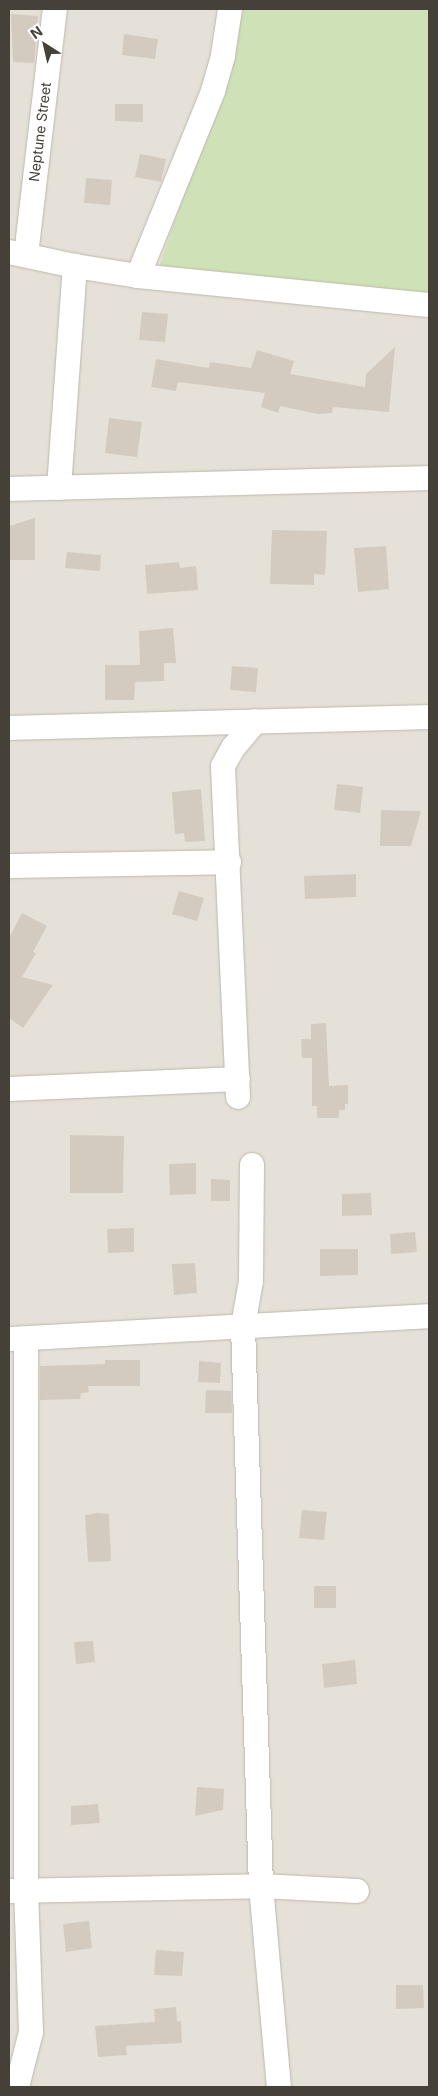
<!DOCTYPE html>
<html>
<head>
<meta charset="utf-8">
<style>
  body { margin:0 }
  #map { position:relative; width:438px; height:2096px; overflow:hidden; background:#f3f0e9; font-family:Inter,sans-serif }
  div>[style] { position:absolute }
  .residential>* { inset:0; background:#e6e1d8 }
  .green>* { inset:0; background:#cfe2b7 }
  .building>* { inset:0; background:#d3cbc0 }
  .roads { filter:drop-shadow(0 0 1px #bdb7ad) drop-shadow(0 0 1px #bdb7ad) }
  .minor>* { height:24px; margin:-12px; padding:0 12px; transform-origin:12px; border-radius:12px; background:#fff }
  span { translate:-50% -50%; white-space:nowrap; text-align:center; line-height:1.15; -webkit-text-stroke:4.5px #fff; paint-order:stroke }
  .street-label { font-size:14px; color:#454038 }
  .frame { position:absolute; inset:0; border:10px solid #454038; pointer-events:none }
  .north { position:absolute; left:20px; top:20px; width:50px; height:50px; -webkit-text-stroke:4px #fff; paint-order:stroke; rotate:325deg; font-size:14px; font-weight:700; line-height:20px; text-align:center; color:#454038 }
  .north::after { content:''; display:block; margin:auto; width:18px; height:22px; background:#454038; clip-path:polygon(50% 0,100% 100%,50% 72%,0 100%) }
</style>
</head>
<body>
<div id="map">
  <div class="residential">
    <i style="clip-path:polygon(9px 9px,237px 9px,429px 297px,429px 2087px,9px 2087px)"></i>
  </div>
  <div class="green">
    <i style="clip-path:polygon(237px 9px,429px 9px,429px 297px,160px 265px,237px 29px)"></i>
  </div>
  <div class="building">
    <i style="clip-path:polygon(11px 14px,38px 16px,34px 63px,13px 62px)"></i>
    <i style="clip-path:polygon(124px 34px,158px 39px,155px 59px,122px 55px)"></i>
    <i style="clip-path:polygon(115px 104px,143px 104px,143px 122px,115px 121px)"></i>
    <i style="clip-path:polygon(140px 154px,166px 159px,161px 182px,135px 177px)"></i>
    <i style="clip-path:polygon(86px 178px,112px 180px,110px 205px,84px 203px)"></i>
    <i style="clip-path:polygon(142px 312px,168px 314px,165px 342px,139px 340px)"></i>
    <i style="clip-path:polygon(395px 347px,389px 412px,333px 407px,332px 413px,318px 414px,280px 406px,278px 413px,261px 407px,265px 393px,178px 382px,176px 391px,151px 387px,156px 359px,209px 368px,210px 362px,251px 368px,257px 350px,294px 361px,290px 374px,365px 387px,366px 374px)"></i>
    <i style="clip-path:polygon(109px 418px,142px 422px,137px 457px,105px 453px)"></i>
    <i style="clip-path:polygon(35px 518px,35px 560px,9px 560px,9px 526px)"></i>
    <i style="clip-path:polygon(272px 530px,327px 531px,325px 575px,314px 574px,314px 585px,270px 584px)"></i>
    <i style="clip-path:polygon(386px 546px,389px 589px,358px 592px,354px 548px)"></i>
    <i style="clip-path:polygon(67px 552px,101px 555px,100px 571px,65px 568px)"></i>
    <i style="clip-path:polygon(179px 562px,180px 568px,196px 566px,198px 590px,147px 594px,145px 565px)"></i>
    <i style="clip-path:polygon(173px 628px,176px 663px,164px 663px,164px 681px,135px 682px,134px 700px,105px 700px,105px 665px,140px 665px,139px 631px)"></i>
    <i style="clip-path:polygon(232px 666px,258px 668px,256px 692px,230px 690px)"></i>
    <i style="clip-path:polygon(337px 784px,363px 787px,360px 813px,334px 810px)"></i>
    <i style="clip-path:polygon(201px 789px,205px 841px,185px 842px,184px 833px,175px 834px,172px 792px)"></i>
    <i style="clip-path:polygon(381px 810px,421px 811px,411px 846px,380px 846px)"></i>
    <i style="clip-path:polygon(356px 874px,356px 897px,305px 899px,304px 876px)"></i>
    <i style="clip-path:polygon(179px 891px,204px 898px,197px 921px,172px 914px)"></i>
    <i style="clip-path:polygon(22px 913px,47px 926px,33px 952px,36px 953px,22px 977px,53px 985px,23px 1028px,9px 1018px,9px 938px)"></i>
    <i style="clip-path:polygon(326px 1023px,329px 1086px,348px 1085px,348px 1104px,345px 1104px,345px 1110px,339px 1110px,339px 1118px,317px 1118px,317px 1106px,312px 1106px,312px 1058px,302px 1058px,301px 1039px,311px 1039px,311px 1024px)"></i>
    <i style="clip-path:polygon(70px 1135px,124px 1136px,123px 1193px,70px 1193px)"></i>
    <i style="clip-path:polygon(196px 1163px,196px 1194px,170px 1195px,169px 1164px)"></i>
    <i style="clip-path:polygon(211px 1179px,230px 1180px,230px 1201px,211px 1201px)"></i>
    <i style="clip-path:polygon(371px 1193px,372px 1215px,342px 1216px,342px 1194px)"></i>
    <i style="clip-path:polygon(134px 1228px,134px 1252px,108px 1253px,107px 1229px)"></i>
    <i style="clip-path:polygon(415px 1232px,417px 1252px,391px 1254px,390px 1234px)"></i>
    <i style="clip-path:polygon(320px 1249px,358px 1249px,358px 1275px,320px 1276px)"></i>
    <i style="clip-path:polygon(195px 1263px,197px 1293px,174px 1295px,172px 1264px)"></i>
    <i style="clip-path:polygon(105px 1360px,140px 1360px,140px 1386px,88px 1386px,89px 1392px,81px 1393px,80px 1399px,40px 1400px,40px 1366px,105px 1364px)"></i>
    <i style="clip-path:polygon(199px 1361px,221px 1363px,220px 1383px,198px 1382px)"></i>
    <i style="clip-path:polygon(206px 1390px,231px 1391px,232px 1413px,205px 1413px)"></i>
    <i style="clip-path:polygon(302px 1510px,327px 1512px,324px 1540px,299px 1538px)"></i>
    <i style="clip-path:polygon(97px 1513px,109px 1514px,111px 1561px,88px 1562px,85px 1515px)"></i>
    <i style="clip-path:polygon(314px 1586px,336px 1586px,336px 1608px,314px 1608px)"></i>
    <i style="clip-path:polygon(93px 1641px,95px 1662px,76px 1664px,74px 1642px)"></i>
    <i style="clip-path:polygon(355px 1660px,357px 1684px,324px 1688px,322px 1664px)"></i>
    <i style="clip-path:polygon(197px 1787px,224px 1789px,223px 1810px,195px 1816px)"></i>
    <i style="clip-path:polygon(98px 1804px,100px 1823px,71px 1825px,71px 1806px)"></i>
    <i style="clip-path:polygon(89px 1921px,92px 1948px,66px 1952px,63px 1924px)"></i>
    <i style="clip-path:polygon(156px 1950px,184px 1952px,182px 1976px,154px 1975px)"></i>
    <i style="clip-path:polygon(396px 1985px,423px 1985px,424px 2008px,396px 2009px)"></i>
    <i style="clip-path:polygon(176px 2007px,177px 2021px,181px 2021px,182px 2043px,126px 2046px,127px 2055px,98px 2057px,95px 2026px,155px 2022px,154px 2009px)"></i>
  </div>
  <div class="roads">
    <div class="minor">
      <i style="left:9px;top:252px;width:67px;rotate:12deg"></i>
      <i style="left:75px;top:266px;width:64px;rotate:9deg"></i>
      <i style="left:138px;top:276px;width:292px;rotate:5.7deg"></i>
      <i style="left:26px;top:255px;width:248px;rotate:-83.3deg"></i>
      <i style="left:138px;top:276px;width:200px;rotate:-67.9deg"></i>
      <i style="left:213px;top:91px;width:37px;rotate:-74deg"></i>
      <i style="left:223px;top:55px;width:47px;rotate:-81.3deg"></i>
      <i style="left:59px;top:488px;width:223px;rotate:-85.9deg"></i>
      <i style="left:9px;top:489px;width:420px;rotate:-1.5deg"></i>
      <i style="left:9px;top:728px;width:420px;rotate:-1.5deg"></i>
      <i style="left:9px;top:866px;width:220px;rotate:-1deg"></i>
      <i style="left:9px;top:1089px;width:229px;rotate:-2.5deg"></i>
      <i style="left:238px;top:1097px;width:331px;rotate:-92.6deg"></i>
      <i style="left:223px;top:766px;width:21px;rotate:-61deg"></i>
      <i style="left:233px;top:748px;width:35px;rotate:-50deg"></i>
      <i style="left:252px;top:1165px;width:116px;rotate:90.5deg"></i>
      <i style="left:251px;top:1281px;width:46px;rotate:100.1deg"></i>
      <i style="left:243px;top:1326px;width:560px;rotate:88.16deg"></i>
      <i style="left:261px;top:1886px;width:202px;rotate:84.9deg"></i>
      <i style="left:9px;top:1339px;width:421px;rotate:-3.1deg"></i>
      <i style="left:9px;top:1891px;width:252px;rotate:-1.1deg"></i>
      <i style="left:261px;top:1886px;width:96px;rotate:3deg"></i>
      <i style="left:17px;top:2087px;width:57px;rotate:-75.7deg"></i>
      <i style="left:31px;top:2032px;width:142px;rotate:-92deg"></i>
      <i style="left:26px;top:1890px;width:551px;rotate:-90deg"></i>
    </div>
  </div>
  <div class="street-label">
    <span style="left:40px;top:132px;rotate:-83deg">Neptune Street</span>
  </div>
  <div class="frame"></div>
  <div class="north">N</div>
</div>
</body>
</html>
